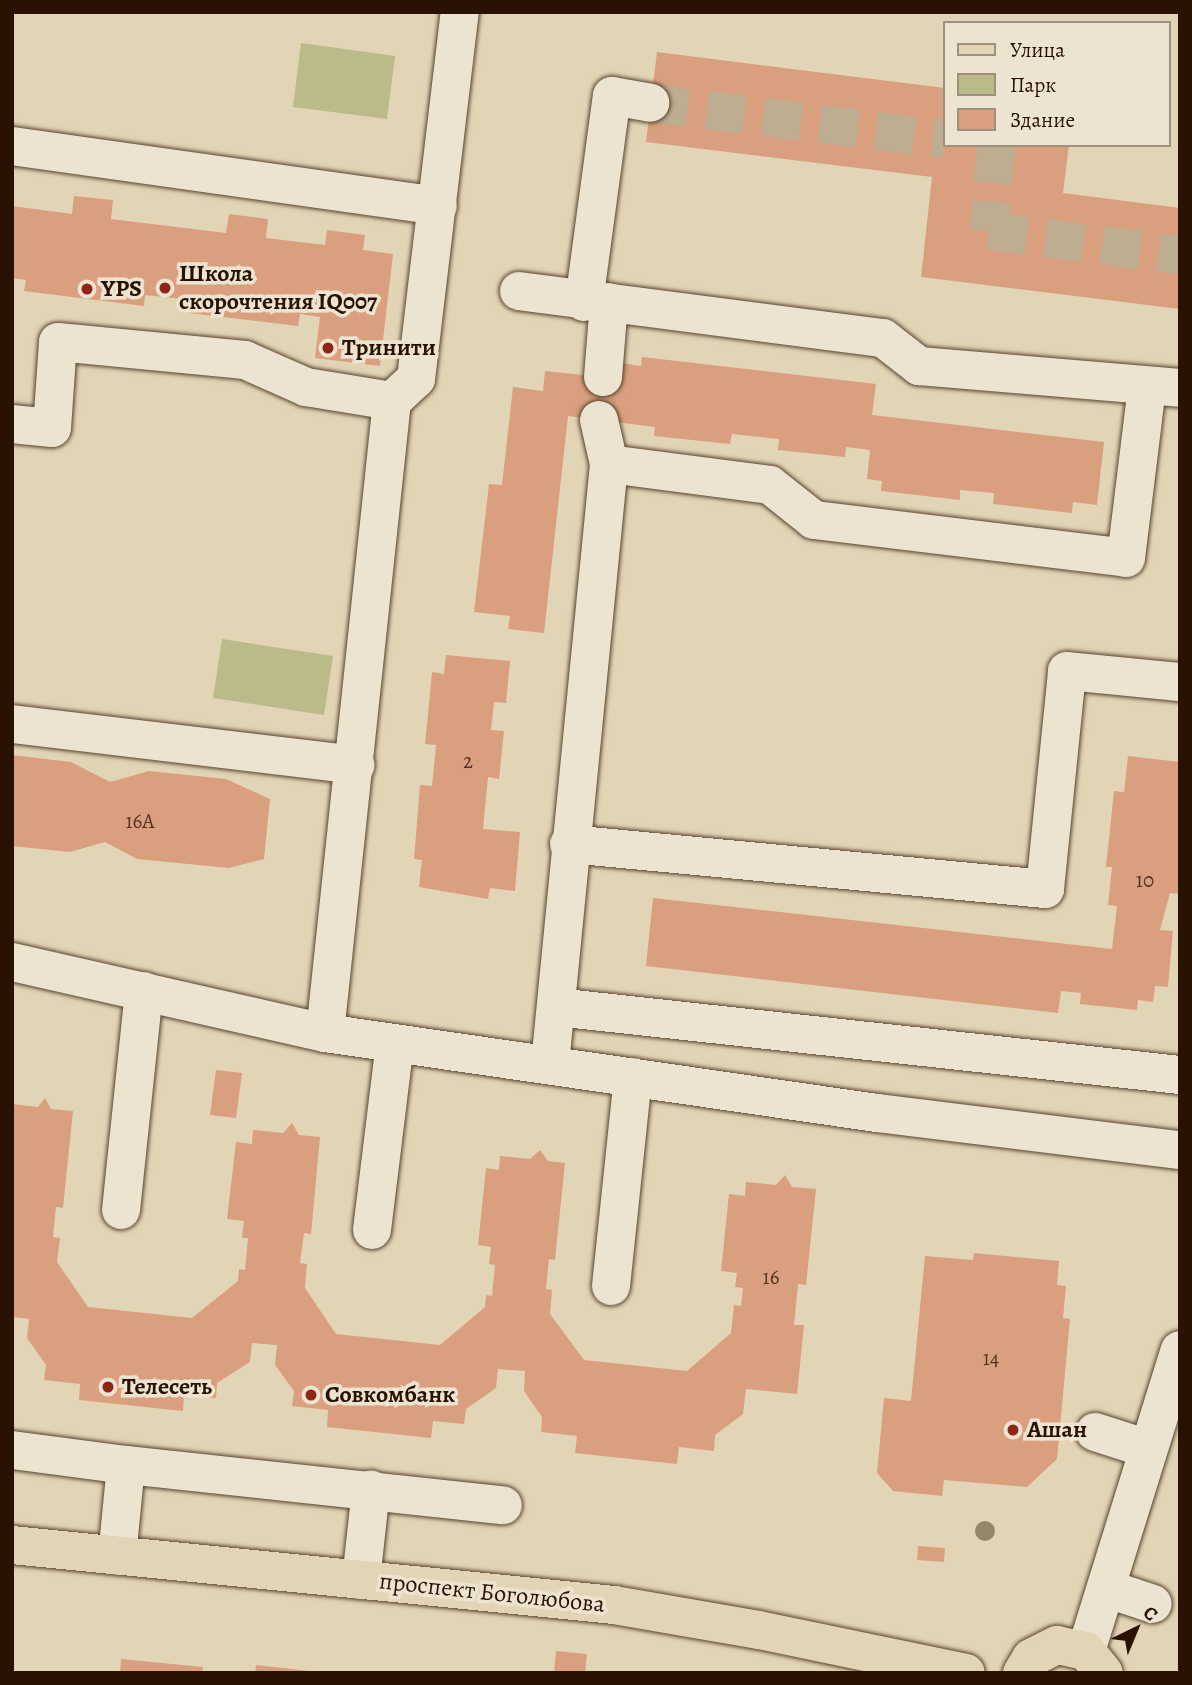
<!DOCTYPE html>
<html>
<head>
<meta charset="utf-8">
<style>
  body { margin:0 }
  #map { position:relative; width:1192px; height:1685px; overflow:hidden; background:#e2d5b6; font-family:Alegreya,serif }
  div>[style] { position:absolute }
  .green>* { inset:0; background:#babb89 }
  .building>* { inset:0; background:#da9f7e }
  .minor-tunnel>* { height:38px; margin-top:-19px; transform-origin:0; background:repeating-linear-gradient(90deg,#bdae92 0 38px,transparent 0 57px) }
  .roads { filter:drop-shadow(0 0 2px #57432e) drop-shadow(0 0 2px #57432e) }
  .minor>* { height:38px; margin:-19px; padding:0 19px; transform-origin:19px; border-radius:19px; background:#ece4d0 }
  .major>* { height:38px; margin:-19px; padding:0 19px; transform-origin:19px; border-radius:19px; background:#e2d5b6 }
  .trees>* { width:20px; height:20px; margin:-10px; border-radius:50%; background:#948669 }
  .dots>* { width:19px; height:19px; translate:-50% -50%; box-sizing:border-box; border:4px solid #ece4d0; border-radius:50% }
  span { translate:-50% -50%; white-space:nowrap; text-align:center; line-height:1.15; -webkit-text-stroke:7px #ece4d0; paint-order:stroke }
  .number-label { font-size:21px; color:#553520 }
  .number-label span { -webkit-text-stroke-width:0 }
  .poi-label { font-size:24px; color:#291201; font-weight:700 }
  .left { translate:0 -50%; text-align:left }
  .street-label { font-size:24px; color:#291201 }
  .frame { position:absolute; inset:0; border:14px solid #291201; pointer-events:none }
  .legend { position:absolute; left:943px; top:21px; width:228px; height:126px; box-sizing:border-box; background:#ece4d0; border:2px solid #9e907d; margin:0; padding:9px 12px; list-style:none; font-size:21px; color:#291201 }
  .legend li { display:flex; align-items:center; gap:14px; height:35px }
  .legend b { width:35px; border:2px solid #9e907d }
  .north { position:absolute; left:1101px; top:1594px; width:70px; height:70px; -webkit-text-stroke:5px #ece4d0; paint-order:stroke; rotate:43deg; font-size:19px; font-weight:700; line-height:28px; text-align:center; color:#291201 }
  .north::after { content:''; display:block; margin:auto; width:24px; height:32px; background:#291201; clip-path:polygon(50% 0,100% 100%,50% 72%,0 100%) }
</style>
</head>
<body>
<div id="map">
  <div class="green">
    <i style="clip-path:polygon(301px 43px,395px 56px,387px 119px,293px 107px)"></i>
    <i style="clip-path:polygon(222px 639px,333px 656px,324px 715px,213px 698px)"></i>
  </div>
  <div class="building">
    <i style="clip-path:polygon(657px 52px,945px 88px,945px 145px,1069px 145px,1063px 193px,1180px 208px,1180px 309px,921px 277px,932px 177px,646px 142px)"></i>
    <i style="clip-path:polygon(74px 196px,113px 200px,111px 219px,226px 233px,229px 214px,268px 219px,266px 238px,325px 245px,327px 230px,365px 235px,363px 250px,393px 254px,380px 366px,315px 358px,320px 317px,300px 314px,298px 326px,181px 312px,182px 299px,145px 295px,144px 306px,24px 291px,26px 280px,12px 278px,12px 206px,72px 214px)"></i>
    <i style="clip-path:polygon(642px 357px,876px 384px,872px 415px,1104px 442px,1097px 505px,1073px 502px,1072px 513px,993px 504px,994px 493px,960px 490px,960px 500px,881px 491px,882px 481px,867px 479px,870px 450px,846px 447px,845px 457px,778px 450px,779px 439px,732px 434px,730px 444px,654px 436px,655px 427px,568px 416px,544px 633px,508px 629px,510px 616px,474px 612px,489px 484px,502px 485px,513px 387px,543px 391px,545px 371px,620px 379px,622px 363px,641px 366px)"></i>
    <i style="clip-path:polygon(446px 655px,510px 661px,506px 703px,494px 702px,491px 730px,504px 731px,499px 779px,488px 777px,483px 829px,520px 832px,515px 891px,490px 888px,488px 899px,419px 887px,422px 860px,414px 859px,420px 785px,432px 786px,436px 745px,425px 744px,432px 672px,444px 674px)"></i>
    <i style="clip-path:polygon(12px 755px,71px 762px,110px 782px,149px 771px,226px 779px,270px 799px,264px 859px,229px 868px,137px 859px,105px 842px,70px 852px,12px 846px)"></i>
    <i style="clip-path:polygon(1128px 756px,1180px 762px,1180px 894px,1170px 893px,1160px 930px,1173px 931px,1168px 987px,1155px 986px,1153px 1002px,1138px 1000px,1137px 1010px,1080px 1004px,1081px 993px,1061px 991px,1058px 1013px,646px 966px,653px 898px,1112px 949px,1117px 906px,1108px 905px,1112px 867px,1106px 867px,1114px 791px,1124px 792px)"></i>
    <i style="clip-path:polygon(216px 1070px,242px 1073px,236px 1118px,210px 1115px)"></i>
    <i style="clip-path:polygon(45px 1098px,51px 1109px,73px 1111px,63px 1208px,56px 1207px,53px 1237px,60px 1238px,57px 1262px,88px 1307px,192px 1318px,238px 1281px,239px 1269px,245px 1270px,248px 1238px,242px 1238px,244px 1221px,227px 1219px,236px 1142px,252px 1144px,253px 1130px,283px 1133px,292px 1123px,299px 1135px,320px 1137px,311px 1234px,304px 1233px,300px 1263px,307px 1264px,305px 1288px,336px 1334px,440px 1345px,485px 1307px,486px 1295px,492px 1296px,495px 1265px,489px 1264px,491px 1247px,478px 1245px,486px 1168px,499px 1170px,500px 1156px,530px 1159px,540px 1150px,548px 1161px,565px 1163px,555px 1260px,549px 1259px,546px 1289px,552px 1290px,550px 1314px,584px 1360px,687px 1371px,731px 1333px,734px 1305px,741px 1306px,743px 1288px,735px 1287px,737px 1273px,721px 1271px,729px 1194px,745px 1196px,746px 1182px,776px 1185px,785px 1175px,792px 1187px,816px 1189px,806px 1285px,798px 1284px,794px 1325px,804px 1325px,797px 1394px,746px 1389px,743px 1414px,715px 1435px,714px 1451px,679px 1447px,677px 1464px,575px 1453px,577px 1436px,541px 1432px,542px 1417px,524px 1391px,525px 1371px,498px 1369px,496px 1388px,466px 1409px,464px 1424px,433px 1421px,431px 1438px,327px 1427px,328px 1410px,292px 1406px,294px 1391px,275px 1365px,277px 1345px,252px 1343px,250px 1362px,217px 1383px,216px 1398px,184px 1395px,183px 1411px,79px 1400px,80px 1384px,44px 1380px,46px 1365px,27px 1338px,29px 1319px,12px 1317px,12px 1104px,38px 1107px)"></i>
    <i style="clip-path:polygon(974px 1253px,1059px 1261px,1057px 1285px,1066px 1286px,1063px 1318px,1070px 1319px,1057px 1459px,1027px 1487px,944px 1480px,942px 1496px,893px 1491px,877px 1473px,884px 1398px,911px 1401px,925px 1256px,973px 1260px)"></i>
    <i style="clip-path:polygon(918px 1546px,945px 1548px,944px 1562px,917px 1560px)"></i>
    <i style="clip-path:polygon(556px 1651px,587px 1654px,585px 1673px,554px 1673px)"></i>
    <i style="clip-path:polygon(121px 1659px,203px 1667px,202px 1673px,120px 1673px)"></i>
    <i style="clip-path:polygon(256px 1665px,310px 1671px,310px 1673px,255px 1673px)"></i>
  </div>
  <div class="minor-tunnel">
    <i style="left:650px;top:103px;width:297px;rotate:7deg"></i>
    <i style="left:996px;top:145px;width:86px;rotate:94.7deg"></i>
    <i style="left:989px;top:231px;width:193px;rotate:7.2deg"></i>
  </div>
  <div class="roads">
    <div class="minor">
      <i style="left:12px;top:146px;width:430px;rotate:8deg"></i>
      <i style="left:519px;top:291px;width:367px;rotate:7.4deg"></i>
      <i style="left:883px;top:338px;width:46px;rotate:37.9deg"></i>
      <i style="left:919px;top:366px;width:262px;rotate:4.8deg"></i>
      <i style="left:584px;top:302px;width:208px;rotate:-82.3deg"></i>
      <i style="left:612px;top:96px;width:39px;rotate:10deg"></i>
      <i style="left:603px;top:377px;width:75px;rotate:-85.4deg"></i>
      <i style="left:12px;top:424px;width:40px;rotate:5.7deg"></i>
      <i style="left:52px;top:428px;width:86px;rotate:-86deg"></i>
      <i style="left:58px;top:342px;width:188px;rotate:5.5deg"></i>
      <i style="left:245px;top:360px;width:67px;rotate:23.9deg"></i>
      <i style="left:306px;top:387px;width:87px;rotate:9.2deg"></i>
      <i style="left:609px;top:464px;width:162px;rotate:7.4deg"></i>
      <i style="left:770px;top:485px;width:56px;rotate:38.5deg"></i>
      <i style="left:814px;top:520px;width:314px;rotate:6.9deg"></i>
      <i style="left:1126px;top:558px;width:173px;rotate:-83deg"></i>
      <i style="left:12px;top:724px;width:346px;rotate:6.8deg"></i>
      <i style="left:569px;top:844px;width:478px;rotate:5.4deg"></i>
      <i style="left:1045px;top:889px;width:219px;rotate:-84.2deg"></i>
      <i style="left:1067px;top:671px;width:114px;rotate:5.6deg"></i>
      <i style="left:12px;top:962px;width:321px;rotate:12.8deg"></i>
      <i style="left:325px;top:1033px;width:558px;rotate:8.25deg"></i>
      <i style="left:877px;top:1113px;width:305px;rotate:7deg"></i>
      <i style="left:556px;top:1007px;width:628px;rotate:6.22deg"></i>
      <i style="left:325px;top:1033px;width:636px;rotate:-83.95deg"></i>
      <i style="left:392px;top:401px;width:33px;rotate:-43deg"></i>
      <i style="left:416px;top:379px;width:370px;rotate:-83.2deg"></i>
      <i style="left:550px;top:1064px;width:603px;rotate:-84.38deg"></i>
      <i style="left:609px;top:464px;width:45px;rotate:-102.8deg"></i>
      <i style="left:121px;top:1210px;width:220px;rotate:-84deg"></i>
      <i style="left:372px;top:1230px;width:188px;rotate:-83deg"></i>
      <i style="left:611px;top:1286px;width:210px;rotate:-84deg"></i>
      <i style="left:1095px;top:1432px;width:52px;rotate:17.7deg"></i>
      <i style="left:12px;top:1450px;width:115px;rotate:7.5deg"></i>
      <i style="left:126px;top:1465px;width:91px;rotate:95.6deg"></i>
      <i style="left:126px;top:1465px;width:379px;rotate:6.1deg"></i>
      <i style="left:361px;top:1580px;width:91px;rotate:-83.7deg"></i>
      <i style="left:1108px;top:1589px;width:47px;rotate:18.4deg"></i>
      <i style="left:1086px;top:1651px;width:315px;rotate:-72.7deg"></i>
    </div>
    <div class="major">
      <i style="left:12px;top:1545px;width:605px;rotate:5.69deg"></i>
      <i style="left:614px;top:1605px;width:147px;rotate:9.8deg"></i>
      <i style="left:759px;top:1630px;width:211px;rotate:11.7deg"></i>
      <i style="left:1022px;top:1673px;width:17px;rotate:-59deg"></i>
      <i style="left:1031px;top:1658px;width:29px;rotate:-27deg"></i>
      <i style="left:1057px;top:1645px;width:30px;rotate:12deg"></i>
      <i style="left:1086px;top:1651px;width:28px;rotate:51deg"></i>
    </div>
  </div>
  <div class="trees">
    <i style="left:985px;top:1531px"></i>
  </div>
  <div class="dots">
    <i style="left:165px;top:288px;background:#8f2418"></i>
    <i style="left:87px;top:289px;background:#8f2418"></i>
    <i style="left:328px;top:348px;background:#8f2418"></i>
    <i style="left:108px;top:1387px;background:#8f2418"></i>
    <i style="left:311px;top:1395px;background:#8f2418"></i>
    <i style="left:1013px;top:1430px;background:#8f2418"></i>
  </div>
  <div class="number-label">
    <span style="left:468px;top:761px">2</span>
    <span style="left:140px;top:821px">16А</span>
    <span style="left:1145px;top:880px">10</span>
    <span style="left:771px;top:1277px">16</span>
    <span style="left:991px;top:1358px">14</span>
  </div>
  <div class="poi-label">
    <span class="left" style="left:179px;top:288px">Школа<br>скорочтения IQ007</span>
    <span class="left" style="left:101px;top:289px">YPS</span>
    <span class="left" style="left:342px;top:348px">Тринити</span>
    <span class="left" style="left:122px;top:1387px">Телесеть</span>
    <span class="left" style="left:325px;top:1395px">Совкомбанк</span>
    <span class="left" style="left:1027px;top:1430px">Ашан</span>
  </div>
  <div class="street-label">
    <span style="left:492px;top:1593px;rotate:6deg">проспект Боголюбова</span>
  </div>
  <div class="frame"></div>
  <ul class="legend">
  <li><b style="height:9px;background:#e2d5b6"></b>Улица</li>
  <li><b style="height:19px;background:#babb89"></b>Парк</li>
  <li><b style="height:19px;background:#da9f7e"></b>Здание</li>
  </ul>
  <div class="north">С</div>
</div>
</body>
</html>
